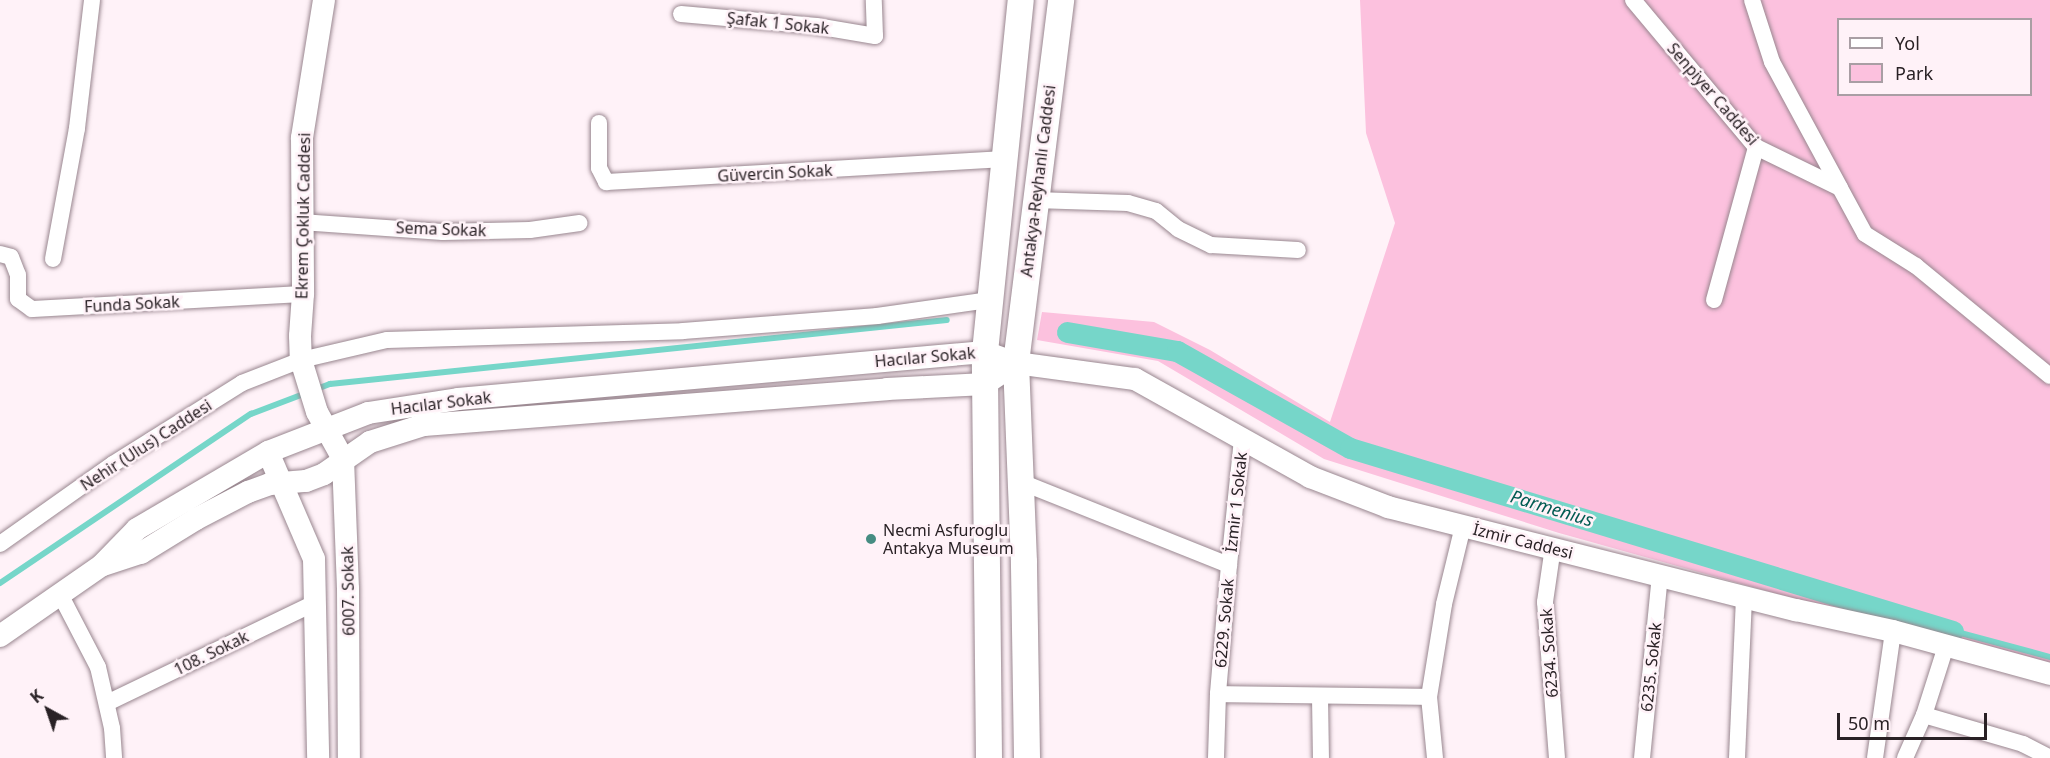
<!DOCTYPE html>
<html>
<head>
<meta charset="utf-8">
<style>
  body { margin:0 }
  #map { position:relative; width:2050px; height:758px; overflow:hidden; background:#fff2f8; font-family:"Noto Sans",sans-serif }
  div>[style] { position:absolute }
  .green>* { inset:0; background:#fcc1de }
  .stream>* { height:6px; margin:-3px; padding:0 3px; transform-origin:3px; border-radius:3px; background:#76d6c9 }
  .canal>* { height:21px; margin:-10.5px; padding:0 10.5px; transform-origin:10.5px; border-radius:10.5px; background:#76d6c9 }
  .roads { filter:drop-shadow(0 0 2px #99868f) drop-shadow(0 0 2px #99868f) }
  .street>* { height:16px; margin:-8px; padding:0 8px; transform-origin:8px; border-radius:8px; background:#fff }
  .secondary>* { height:22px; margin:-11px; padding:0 11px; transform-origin:11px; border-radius:11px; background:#fff }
  .primary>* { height:26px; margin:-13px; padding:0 13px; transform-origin:13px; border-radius:13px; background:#fff }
  .dots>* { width:16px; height:16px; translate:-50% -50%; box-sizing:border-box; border:3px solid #fff2f8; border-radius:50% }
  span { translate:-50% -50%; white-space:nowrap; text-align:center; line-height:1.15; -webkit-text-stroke:5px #fff2f8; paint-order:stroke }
  .street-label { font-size:16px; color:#292125 }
  .poi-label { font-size:16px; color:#292125 }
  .left { translate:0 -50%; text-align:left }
  .water-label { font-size:18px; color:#025b52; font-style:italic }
  .legend { position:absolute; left:1837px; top:18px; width:195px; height:78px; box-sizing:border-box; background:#fff2f8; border:2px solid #a99ea4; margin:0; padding:8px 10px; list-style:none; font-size:18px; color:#292125 }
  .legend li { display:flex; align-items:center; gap:12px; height:30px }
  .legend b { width:30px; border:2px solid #a99ea4 }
  .north { position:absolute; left:18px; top:680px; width:60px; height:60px; -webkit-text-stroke:4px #fff2f8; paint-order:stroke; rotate:320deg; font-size:16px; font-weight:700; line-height:24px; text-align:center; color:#292125 }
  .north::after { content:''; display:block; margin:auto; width:21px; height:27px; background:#292125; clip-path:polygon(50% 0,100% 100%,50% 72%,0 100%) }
  .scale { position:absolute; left:1837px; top:713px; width:150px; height:27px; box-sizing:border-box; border:3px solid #292125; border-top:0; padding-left:8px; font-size:18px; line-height:21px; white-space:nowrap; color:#292125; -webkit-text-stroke:4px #fff2f8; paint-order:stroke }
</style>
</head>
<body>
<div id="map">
  <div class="green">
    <i style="clip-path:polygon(evenodd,1360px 0,2050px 0,2050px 670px,1559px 533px,1324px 459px,1158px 361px,1037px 340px,1042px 312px,1154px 322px,1210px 350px,1330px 422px,1395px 223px,1366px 133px,1360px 0,1838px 20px,2030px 20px,2030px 94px,1838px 94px,1838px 20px)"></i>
  </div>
  <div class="stream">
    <i style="left:0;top:583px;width:303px;rotate:-34deg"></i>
    <i style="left:251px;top:414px;width:85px;rotate:-20.8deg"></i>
    <i style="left:330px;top:384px;width:620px;rotate:-5.92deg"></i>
    <i style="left:1953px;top:631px;width:100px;rotate:15deg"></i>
  </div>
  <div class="canal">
    <i style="left:1067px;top:332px;width:112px;rotate:9.8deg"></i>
    <i style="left:1177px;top:351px;width:198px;rotate:29.3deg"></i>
    <i style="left:1350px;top:448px;width:630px;rotate:16.88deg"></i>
  </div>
  <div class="roads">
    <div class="street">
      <i style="left:1633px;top:0;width:192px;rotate:50.1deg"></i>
      <i style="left:1756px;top:147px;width:93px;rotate:26deg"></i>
      <i style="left:1840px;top:188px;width:52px;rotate:61.5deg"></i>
      <i style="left:1865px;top:234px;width:60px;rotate:32.1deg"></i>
      <i style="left:1916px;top:266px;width:173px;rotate:39.4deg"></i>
      <i style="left:1752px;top:0;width:65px;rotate:72.1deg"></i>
      <i style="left:1772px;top:62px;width:143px;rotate:61.6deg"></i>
      <i style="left:681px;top:14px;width:136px;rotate:5.1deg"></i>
      <i style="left:816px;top:26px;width:60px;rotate:9.6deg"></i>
      <i style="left:875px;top:36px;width:36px;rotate:-92deg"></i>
      <i style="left:599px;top:123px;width:45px;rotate:90deg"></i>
      <i style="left:599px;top:168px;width:16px;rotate:63deg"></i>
      <i style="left:606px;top:182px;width:400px;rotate:-3.3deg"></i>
      <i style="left:1035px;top:200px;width:93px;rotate:1.8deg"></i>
      <i style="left:1128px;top:203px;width:29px;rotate:16deg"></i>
      <i style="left:1156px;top:211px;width:28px;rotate:39deg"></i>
      <i style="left:1178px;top:229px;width:37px;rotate:26deg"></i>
      <i style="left:1211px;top:245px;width:87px;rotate:3.3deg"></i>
      <i style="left:301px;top:222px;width:142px;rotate:4deg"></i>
      <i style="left:443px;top:232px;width:87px;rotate:-1.3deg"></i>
      <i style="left:530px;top:230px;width:50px;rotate:-8deg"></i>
      <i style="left:0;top:254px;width:11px;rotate:15deg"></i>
      <i style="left:11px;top:257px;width:19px;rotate:69deg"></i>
      <i style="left:18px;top:275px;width:24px;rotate:90deg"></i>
      <i style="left:18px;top:299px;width:17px;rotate:36deg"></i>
      <i style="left:32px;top:309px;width:271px;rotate:-3.2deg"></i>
      <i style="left:53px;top:259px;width:133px;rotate:-79.6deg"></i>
      <i style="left:77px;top:128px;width:129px;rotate:-83.3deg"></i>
      <i style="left:1714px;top:300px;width:159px;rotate:-74.6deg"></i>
      <i style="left:1021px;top:482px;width:224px;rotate:21.8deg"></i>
      <i style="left:1229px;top:565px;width:129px;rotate:94.9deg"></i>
      <i style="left:1218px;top:694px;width:64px;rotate:91.8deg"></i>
      <i style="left:0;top:544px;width:138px;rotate:-35.3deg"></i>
      <i style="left:113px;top:464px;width:152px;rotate:-32.1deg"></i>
      <i style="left:242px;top:383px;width:63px;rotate:-21.3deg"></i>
      <i style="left:301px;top:360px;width:88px;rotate:-13.1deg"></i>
      <i style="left:387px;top:340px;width:296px;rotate:-1.7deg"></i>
      <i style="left:683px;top:331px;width:195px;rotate:-4.4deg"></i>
      <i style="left:877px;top:316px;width:114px;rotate:-8.1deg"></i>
      <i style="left:1553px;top:547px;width:56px;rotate:98.3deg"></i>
      <i style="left:1545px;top:602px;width:156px;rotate:85.6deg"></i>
      <i style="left:1229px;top:565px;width:127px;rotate:-84.1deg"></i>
      <i style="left:61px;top:596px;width:80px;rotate:62.5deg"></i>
      <i style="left:98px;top:667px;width:63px;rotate:77.1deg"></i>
      <i style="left:112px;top:728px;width:30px;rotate:86deg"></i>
      <i style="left:1218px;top:694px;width:211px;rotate:0.8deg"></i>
      <i style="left:1320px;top:697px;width:61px;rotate:89.1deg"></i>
      <i style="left:107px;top:703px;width:231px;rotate:-25.7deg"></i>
      <i style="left:1924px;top:715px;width:103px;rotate:16.3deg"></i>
      <i style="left:2023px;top:744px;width:30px;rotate:27deg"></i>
      <i style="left:1435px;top:758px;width:61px;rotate:-95.6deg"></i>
      <i style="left:1429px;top:697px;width:94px;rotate:-80.8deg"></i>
      <i style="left:1444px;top:604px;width:80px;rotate:-76.3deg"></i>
      <i style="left:1642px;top:758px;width:183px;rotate:-84.4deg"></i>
      <i style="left:1737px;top:758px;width:161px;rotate:-87.5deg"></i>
      <i style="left:1875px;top:758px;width:128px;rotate:-81.9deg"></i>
      <i style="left:1905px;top:758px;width:47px;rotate:-66.2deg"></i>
      <i style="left:1924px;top:715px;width:72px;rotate:-72.3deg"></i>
    </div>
    <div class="secondary">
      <i style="left:324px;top:0;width:140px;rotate:99.1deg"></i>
      <i style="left:302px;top:138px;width:156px;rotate:89.6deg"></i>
      <i style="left:303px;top:294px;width:42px;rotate:94.1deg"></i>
      <i style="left:300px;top:336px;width:24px;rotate:88deg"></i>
      <i style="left:301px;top:360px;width:54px;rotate:72.9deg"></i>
      <i style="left:317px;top:412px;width:54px;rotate:61deg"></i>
      <i style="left:343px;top:459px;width:130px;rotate:87.8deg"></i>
      <i style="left:348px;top:589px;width:169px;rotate:89.7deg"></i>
      <i style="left:268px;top:452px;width:116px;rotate:66.7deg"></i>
      <i style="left:314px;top:559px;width:199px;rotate:88.8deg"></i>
      <i style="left:103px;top:565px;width:40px;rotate:-18deg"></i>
      <i style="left:141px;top:553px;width:65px;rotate:-31.7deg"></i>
      <i style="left:196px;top:519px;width:59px;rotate:-27.4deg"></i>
      <i style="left:248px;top:492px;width:23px;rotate:-20deg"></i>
      <i style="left:270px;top:484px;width:36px;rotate:-5deg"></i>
      <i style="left:306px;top:481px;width:19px;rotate:-21deg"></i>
      <i style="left:324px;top:474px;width:56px;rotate:-34.8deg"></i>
      <i style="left:370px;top:442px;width:57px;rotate:-17.5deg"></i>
      <i style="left:424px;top:425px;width:464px;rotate:-4.4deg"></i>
      <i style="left:887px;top:389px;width:98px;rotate:-2.9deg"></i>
      <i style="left:985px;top:384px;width:37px;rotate:-34deg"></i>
      <i style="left:0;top:636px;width:124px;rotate:-34.8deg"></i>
      <i style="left:102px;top:565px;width:50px;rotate:-45.8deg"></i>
      <i style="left:137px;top:529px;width:152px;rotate:-30.4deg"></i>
      <i style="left:268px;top:452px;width:107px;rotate:-21.3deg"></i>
      <i style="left:368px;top:413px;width:91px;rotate:-8.8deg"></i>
      <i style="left:458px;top:399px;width:529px;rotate:-5.1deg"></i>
      <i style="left:985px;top:352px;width:33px;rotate:20deg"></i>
      <i style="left:1016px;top:363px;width:120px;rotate:7.7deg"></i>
      <i style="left:1135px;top:379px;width:201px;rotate:29.2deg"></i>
      <i style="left:1310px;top:477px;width:84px;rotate:21deg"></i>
      <i style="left:1388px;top:507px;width:421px;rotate:14.2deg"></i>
      <i style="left:1796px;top:610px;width:99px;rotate:12.2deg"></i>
      <i style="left:1893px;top:631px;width:163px;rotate:15.3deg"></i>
    </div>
    <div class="primary">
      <i style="left:989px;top:758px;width:406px;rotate:-90.6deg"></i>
      <i style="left:985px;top:352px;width:354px;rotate:-84.2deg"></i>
      <i style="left:1027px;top:758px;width:196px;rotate:-90.9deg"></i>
      <i style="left:1024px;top:562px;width:199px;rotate:-92.3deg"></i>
      <i style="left:1016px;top:363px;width:366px;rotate:-82.9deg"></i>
    </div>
  </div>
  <div class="dots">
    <i style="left:871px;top:539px;background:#468c82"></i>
  </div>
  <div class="street-label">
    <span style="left:778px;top:23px;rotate:6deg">Şafak 1 Sokak</span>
    <span style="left:1713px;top:94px;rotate:49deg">Senpiyer Caddesi</span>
    <span style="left:775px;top:173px;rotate:-3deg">Güvercin Sokak</span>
    <span style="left:1038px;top:181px;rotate:-83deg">Antakya-Reyhanlı Caddesi</span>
    <span style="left:303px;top:216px;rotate:-89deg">Ekrem Çokluk Caddesi</span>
    <span style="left:441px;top:229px;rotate:2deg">Sema Sokak</span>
    <span style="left:132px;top:304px;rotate:-3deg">Funda Sokak</span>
    <span style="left:925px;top:357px;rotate:-5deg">Hacılar Sokak</span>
    <span style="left:441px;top:403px;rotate:-7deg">Hacılar Sokak</span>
    <span style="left:146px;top:445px;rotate:-33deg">Nehir (Ulus) Caddesi</span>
    <span style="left:1236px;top:502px;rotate:-84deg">İzmir 1 Sokak</span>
    <span style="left:1523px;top:541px;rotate:14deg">İzmir Caddesi</span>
    <span style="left:348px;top:591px;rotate:-91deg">6007. Sokak</span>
    <span style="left:1224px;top:623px;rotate:-85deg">6229. Sokak</span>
    <span style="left:211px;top:653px;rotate:-26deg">108. Sokak</span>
    <span style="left:1549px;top:653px;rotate:-94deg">6234. Sokak</span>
    <span style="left:1651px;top:667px;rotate:-84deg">6235. Sokak</span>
  </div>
  <div class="poi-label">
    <span class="left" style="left:883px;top:539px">Necmi Asfuroglu<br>Antakya Museum</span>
  </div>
  <div class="water-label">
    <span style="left:1552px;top:508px;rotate:17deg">Parmenius</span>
  </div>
  <ul class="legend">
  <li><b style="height:8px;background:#fff"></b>Yol</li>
  <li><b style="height:16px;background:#fcc1de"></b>Park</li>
  </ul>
  <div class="north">K</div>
  <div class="scale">50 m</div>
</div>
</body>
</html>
